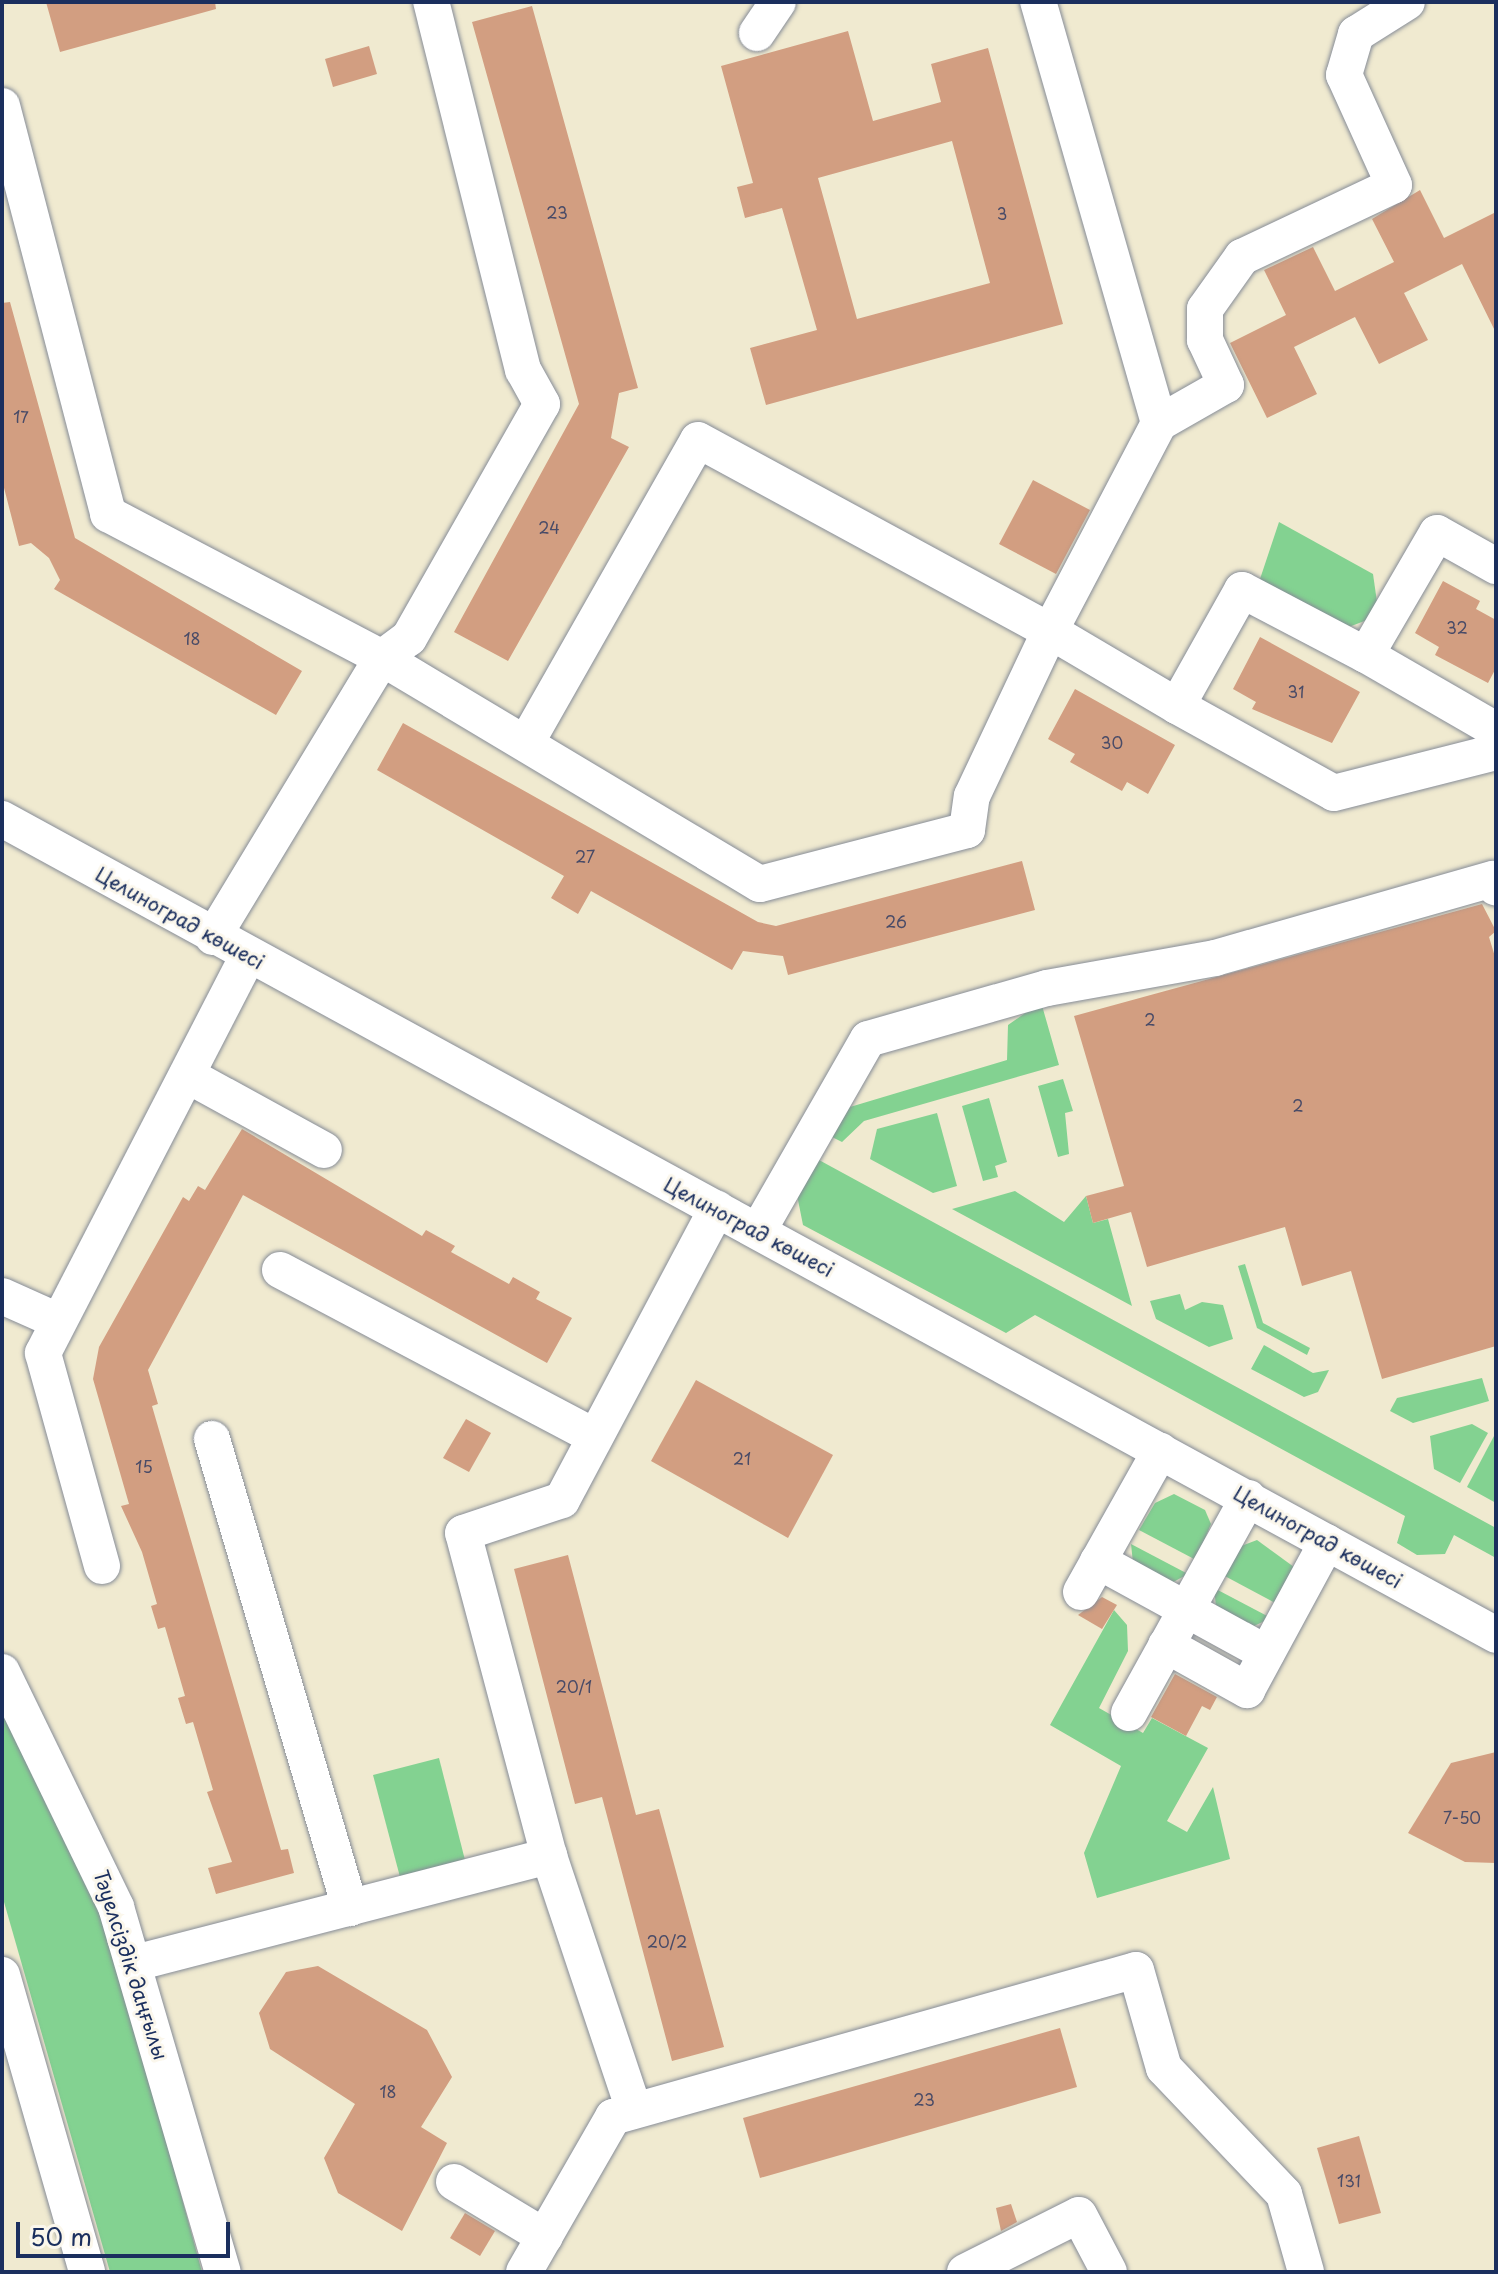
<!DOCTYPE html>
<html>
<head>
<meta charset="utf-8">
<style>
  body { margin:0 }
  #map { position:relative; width:1498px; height:2274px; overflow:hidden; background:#f0ead0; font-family:"Playpen Sans",sans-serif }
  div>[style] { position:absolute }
  .green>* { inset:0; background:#83d291 }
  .building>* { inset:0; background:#d29e81 }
  .roads { filter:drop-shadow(0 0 2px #868c97) drop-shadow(0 0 2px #868c97) }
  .minor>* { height:36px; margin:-18px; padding:0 18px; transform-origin:18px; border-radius:18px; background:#fff }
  span { translate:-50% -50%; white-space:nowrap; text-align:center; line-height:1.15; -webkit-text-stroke:6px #fbf7ec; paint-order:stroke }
  .number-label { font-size:16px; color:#494b67 }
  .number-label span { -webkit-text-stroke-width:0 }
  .street-label { font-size:20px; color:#1b2f5e }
  .frame { position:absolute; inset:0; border:4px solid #1b2f5e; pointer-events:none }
  .scale { position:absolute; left:16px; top:2222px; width:214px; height:36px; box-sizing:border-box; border:4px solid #1b2f5e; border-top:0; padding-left:10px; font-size:24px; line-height:28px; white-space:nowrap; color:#1b2f5e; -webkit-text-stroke:6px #fbf7ec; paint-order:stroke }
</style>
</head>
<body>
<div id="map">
  <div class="green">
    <i style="clip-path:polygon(1279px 522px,1373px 574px,1377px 602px,1367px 620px,1341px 630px,1258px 585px)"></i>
    <i style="clip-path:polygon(1041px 1002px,1059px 1065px,864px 1121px,842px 1142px,832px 1137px,850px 1107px,1007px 1060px,1008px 1025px)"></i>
    <i style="clip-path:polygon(1063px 1079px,1073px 1111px,1065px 1113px,1069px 1154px,1058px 1157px,1038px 1086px)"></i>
    <i style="clip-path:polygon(989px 1098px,1007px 1162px,995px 1166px,998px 1177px,983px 1181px,962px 1106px)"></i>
    <i style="clip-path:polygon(937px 1113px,957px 1186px,933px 1193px,870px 1159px,877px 1129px)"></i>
    <i style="clip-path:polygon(819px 1160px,1496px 1528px,1496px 1558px,1454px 1535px,1445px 1554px,1417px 1555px,1397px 1543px,1405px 1516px,1035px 1315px,1006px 1333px,803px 1225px,797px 1195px)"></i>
    <i style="clip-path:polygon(1015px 1191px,1064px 1222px,1086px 1196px,1093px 1223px,1108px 1219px,1132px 1306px,952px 1209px)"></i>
    <i style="clip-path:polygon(1245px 1264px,1263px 1323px,1310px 1348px,1307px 1355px,1257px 1328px,1238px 1266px)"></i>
    <i style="clip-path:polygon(1180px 1294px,1185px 1310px,1202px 1302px,1223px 1305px,1233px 1339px,1209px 1347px,1156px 1319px,1150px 1301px)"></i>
    <i style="clip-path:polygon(1264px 1345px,1313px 1373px,1329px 1370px,1318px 1392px,1304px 1397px,1251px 1369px)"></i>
    <i style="clip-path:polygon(1482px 1378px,1489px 1401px,1413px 1423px,1390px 1411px,1397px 1398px)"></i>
    <i style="clip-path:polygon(1472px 1424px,1488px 1433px,1460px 1483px,1434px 1469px,1430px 1436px)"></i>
    <i style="clip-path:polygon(1494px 1436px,1496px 1437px,1496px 1503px,1467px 1487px)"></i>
    <i style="clip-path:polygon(1174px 1494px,1205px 1510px,1211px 1524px,1196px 1560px,1139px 1530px,1155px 1503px)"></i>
    <i style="clip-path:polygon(1257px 1540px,1294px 1567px,1279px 1605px,1221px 1574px,1236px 1548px)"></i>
    <i style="clip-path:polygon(1131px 1544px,1188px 1574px,1166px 1586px,1133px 1563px)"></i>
    <i style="clip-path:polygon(1214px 1588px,1271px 1618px,1254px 1626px,1216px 1607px)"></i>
    <i style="clip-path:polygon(1114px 1610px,1127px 1625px,1128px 1651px,1099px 1708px,1143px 1733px,1152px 1718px,1208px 1748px,1167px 1821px,1187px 1832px,1213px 1787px,1230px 1859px,1097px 1898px,1084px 1853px,1121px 1766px,1050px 1725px)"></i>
    <i style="clip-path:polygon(2px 1703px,85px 1872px,118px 1963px,202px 2272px,110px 2272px,2px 1895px)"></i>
    <i style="clip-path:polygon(439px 1758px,465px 1860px,400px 1877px,373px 1775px)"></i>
  </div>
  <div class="building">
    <i style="clip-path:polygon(46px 2px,215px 2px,216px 9px,60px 52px)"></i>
    <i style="clip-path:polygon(532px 6px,638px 388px,619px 393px,611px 438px,629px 447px,508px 661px,454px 632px,579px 404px,472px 22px)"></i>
    <i style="clip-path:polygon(evenodd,848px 31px,873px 121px,941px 102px,931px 64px,988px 48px,1063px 324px,766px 405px,750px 348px,817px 330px,782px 208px,745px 218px,737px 187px,753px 183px,721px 66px,848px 31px,952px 141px,990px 283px,857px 319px,818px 178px,952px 141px)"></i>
    <i style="clip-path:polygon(369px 46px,377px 74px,333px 87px,325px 59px)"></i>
    <i style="clip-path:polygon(1420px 190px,1444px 238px,1496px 212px,1496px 333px,1462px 264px,1404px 293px,1428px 340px,1379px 364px,1355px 317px,1294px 347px,1317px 394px,1267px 418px,1230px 343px,1286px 315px,1264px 270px,1313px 247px,1335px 291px,1394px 262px,1372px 219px)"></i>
    <i style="clip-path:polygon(10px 302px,75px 538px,302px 671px,276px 715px,54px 589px,60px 580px,49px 558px,31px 543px,19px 546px,2px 480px,2px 303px)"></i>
    <i style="clip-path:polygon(1033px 480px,1090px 510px,1056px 574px,999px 544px)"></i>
    <i style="clip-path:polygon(1443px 581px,1480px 601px,1476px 609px,1496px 620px,1496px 668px,1488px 683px,1435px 655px,1439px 647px,1415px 633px)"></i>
    <i style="clip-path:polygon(1260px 637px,1360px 692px,1332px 743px,1252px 709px,1256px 702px,1233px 689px)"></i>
    <i style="clip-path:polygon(1075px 689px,1175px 745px,1148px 794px,1127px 782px,1122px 791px,1070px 762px,1075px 754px,1048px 739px)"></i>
    <i style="clip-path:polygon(403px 723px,758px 922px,776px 926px,1022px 861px,1035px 910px,788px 975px,783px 956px,743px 951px,732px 970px,591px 891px,578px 914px,551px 898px,564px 876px,377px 770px)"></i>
    <i style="clip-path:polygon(1482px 904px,1496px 931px,1489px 937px,1496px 960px,1496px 1346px,1382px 1379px,1351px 1271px,1302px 1286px,1285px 1227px,1147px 1267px,1131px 1212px,1093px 1223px,1086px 1196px,1124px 1186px,1074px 1016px)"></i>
    <i style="clip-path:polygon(242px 1129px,422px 1236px,426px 1230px,455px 1246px,451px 1252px,509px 1284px,513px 1277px,540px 1292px,536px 1299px,572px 1318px,547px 1363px,243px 1195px,148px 1370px,158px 1404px,152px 1406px,281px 1850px,288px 1849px,294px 1873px,216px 1894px,208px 1868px,232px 1862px,207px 1792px,213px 1790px,193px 1722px,186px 1724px,178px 1698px,185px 1696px,165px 1627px,158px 1629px,151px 1606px,157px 1604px,142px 1552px,121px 1506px,129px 1504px,93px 1379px,99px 1347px,183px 1197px,189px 1201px,198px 1186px,205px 1190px)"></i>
    <i style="clip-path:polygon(696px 1380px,833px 1455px,788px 1538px,651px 1461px)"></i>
    <i style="clip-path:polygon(466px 1419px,491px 1433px,469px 1472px,443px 1458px)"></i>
    <i style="clip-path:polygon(568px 1555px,636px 1815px,659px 1809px,724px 2047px,672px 2061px,602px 1797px,575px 1804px,514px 1569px)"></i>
    <i style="clip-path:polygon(1102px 1597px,1117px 1605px,1102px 1629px,1078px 1615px)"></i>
    <i style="clip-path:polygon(1175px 1674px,1217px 1697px,1210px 1710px,1202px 1706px,1186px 1736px,1151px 1717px)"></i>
    <i style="clip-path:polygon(1496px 1752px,1496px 1863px,1465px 1862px,1408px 1833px,1451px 1763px)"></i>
    <i style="clip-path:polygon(318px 1966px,427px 2030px,452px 2077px,421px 2127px,447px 2143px,402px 2231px,338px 2193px,324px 2158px,355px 2104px,270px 2049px,259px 2013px,286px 1972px)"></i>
    <i style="clip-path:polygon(1060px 2028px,1077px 2087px,760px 2178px,743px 2118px)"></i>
    <i style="clip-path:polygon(1359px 2136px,1381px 2213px,1339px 2224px,1317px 2148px)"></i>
    <i style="clip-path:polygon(1011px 2204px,1017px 2222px,1001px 2231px,996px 2208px)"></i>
    <i style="clip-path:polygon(465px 2213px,495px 2231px,480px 2256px,450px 2238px)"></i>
  </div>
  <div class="roads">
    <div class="minor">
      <i style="left:757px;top:33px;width:37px;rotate:-56deg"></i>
      <i style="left:2px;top:106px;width:422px;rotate:75.4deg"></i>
      <i style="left:108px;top:514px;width:310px;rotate:27.7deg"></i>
      <i style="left:382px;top:658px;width:34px;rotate:-37deg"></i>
      <i style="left:409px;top:638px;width:269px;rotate:-60.4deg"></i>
      <i style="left:542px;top:404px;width:39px;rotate:-119deg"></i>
      <i style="left:523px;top:370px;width:379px;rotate:-104deg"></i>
      <i style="left:1159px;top:423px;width:77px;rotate:-29.6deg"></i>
      <i style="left:1226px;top:385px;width:50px;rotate:-115deg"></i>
      <i style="left:1205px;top:340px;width:31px;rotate:-90deg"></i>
      <i style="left:1205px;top:309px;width:64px;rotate:-54.6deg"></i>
      <i style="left:1242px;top:257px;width:168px;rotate:-25.3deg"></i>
      <i style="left:1394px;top:185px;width:121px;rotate:-114.4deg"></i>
      <i style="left:1344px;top:75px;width:43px;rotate:-73.7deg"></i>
      <i style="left:1356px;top:34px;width:60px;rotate:-32.1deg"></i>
      <i style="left:1366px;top:655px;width:150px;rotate:30deg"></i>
      <i style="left:1177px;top:706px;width:179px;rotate:29deg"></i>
      <i style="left:1334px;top:793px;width:167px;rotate:-14.2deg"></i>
      <i style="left:526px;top:743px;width:348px;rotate:-60.4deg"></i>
      <i style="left:698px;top:440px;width:400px;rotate:28.5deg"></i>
      <i style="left:1050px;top:631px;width:235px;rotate:-62.3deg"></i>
      <i style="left:1159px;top:423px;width:438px;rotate:-106deg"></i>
      <i style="left:2px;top:819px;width:1702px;rotate:28.64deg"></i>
      <i style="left:213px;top:937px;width:326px;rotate:-58.8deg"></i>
      <i style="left:382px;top:658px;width:440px;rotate:30.9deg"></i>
      <i style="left:760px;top:884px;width:214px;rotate:-14.6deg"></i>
      <i style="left:967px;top:830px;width:34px;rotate:-82deg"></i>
      <i style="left:972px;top:796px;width:183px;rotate:-64.7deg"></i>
      <i style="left:1050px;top:631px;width:147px;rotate:30.6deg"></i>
      <i style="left:1177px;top:706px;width:133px;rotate:-60.7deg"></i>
      <i style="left:1242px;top:590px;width:140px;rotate:27.7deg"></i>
      <i style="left:1366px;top:655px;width:141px;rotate:-59.8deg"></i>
      <i style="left:1437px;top:533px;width:68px;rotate:29.2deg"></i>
      <i style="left:187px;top:1075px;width:156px;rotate:28.7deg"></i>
      <i style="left:758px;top:1231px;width:221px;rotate:-60.2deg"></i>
      <i style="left:868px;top:1039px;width:186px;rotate:-15.9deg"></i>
      <i style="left:1047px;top:988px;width:171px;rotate:-10.1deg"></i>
      <i style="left:1215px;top:958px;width:289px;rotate:-15.9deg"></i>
      <i style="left:1493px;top:879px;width:9px;rotate:72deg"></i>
      <i style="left:280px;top:1270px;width:353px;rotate:27.9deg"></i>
      <i style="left:2px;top:1296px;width:61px;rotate:24.1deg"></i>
      <i style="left:212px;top:1439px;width:489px;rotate:73.6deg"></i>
      <i style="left:1098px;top:1561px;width:192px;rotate:28.7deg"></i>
      <i style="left:102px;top:1566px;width:221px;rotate:-105.5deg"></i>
      <i style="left:43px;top:1353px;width:447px;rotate:-62.7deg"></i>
      <i style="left:1081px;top:1592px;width:162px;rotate:-60.7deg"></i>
      <i style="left:1166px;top:1645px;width:93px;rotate:29.1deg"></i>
      <i style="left:1247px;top:1690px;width:168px;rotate:-61.6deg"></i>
      <i style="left:2px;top:1672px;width:261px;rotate:64.1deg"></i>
      <i style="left:116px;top:1907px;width:380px;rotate:73.7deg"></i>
      <i style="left:1129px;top:1713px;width:246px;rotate:-61deg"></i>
      <i style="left:549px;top:1856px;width:268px;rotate:71.5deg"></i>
      <i style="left:135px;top:1963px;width:428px;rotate:-14.5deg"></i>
      <i style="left:549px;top:1856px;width:334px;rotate:-104.9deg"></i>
      <i style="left:463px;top:1533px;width:104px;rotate:-18.4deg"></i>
      <i style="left:562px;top:1500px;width:330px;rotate:-62deg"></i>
      <i style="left:2px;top:1975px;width:309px;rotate:74deg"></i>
      <i style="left:454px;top:2182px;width:106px;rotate:31.1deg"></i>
      <i style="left:524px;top:2272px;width:179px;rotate:-60.1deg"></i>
      <i style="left:613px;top:2117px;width:543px;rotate:-15.7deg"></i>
      <i style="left:1136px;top:1970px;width:102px;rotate:74.1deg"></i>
      <i style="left:1164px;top:2068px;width:174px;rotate:46.4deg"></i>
      <i style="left:1284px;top:2194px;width:81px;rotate:74.2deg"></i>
      <i style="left:965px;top:2272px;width:127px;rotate:-26.6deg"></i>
      <i style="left:1079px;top:2215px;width:64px;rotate:62.2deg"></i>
    </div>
  </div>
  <div class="number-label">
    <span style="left:557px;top:212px">23</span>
    <span style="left:1002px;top:213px">3</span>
    <span style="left:21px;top:416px">17</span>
    <span style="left:549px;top:527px">24</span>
    <span style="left:1457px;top:627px">32</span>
    <span style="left:192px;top:638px">18</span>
    <span style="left:1296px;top:691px">31</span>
    <span style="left:1112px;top:742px">30</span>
    <span style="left:585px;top:856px">27</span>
    <span style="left:896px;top:921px">26</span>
    <span style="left:1150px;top:1019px">2</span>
    <span style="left:1298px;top:1105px">2</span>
    <span style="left:742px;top:1458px">21</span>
    <span style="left:144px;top:1466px">15</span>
    <span style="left:574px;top:1686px">20/1</span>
    <span style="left:1462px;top:1817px">7-50</span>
    <span style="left:667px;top:1941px">20/2</span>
    <span style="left:388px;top:2091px">18</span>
    <span style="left:924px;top:2099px">23</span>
    <span style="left:1349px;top:2180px">131</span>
  </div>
  <div class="street-label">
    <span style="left:180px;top:918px;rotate:29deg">Целиноград көшесі</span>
    <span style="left:749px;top:1227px;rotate:28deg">Целиноград көшесі</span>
    <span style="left:1318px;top:1537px;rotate:29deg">Целиноград көшесі</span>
    <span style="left:131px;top:1965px;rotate:72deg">Тәуелсіздік даңғылы</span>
  </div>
  <div class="frame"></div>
  <div class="scale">50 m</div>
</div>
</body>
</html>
